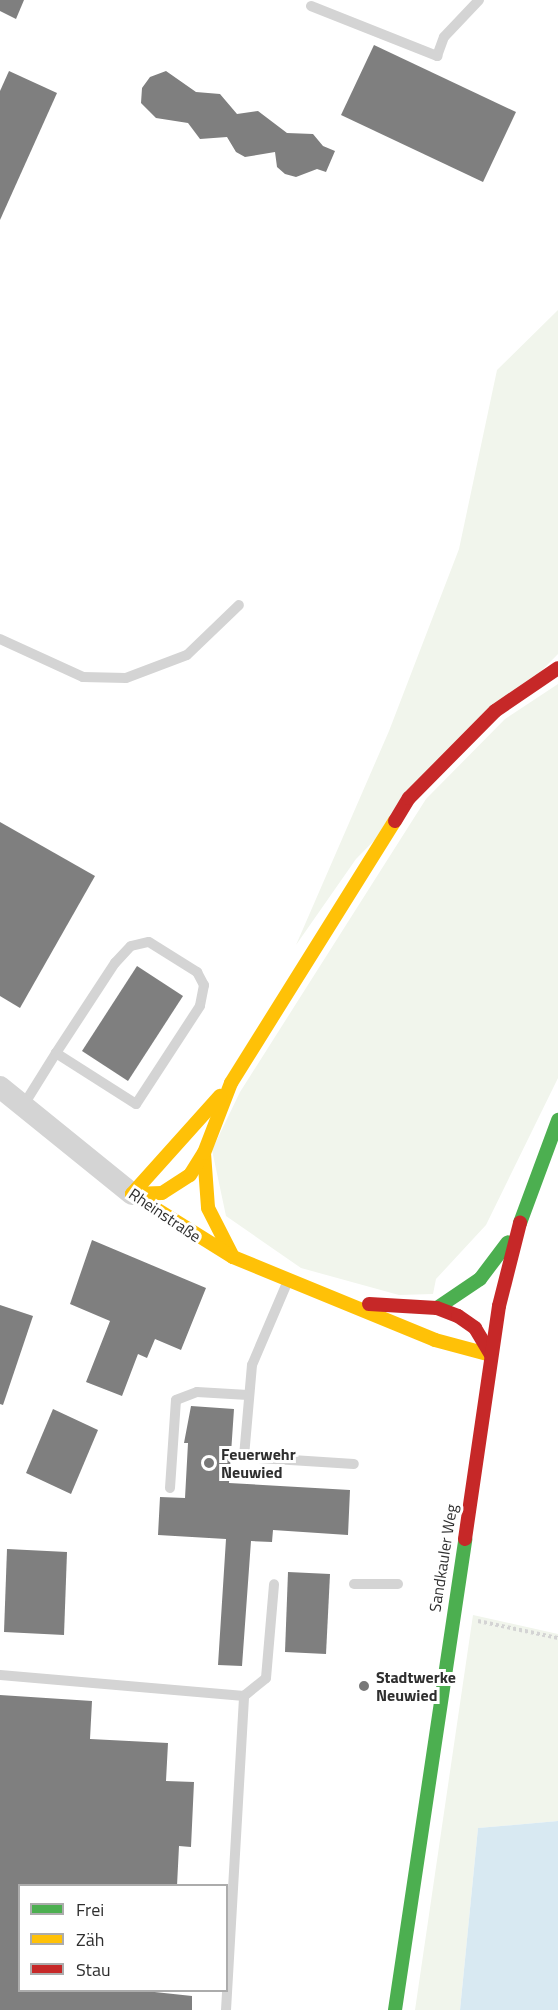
<!DOCTYPE html>
<html>
<head>
<meta charset="utf-8">
<style>
  body { margin:0 }
  #map { position:relative; width:558px; height:2010px; overflow:hidden; background:#fff; font-family:"Titillium Web",sans-serif }
  div>[style] { position:absolute }
  .green>* { inset:0; background:#f1f5ec }
  .water>* { inset:0; background:#d8e9f2 }
  .building>* { inset:0; background:#7f7f7f }
  .path>* { height:4px; margin-top:-2px; transform-origin:0; background:repeating-linear-gradient(90deg,#d4d4d4 0 3px,transparent 0 6px) }
  .lane>* { height:10px; margin:-5px; padding:0 5px; transform-origin:5px; border-radius:5px; background:#d4d4d4 }
  .street>* { height:22px; margin:-11px; padding:0 11px; transform-origin:11px; border-radius:11px; background:#d4d4d4 }
  .fast>* { height:14px; margin:-7px; padding:0 7px; transform-origin:7px; border-radius:7px; background:#4caf50 }
  .slow>* { height:14px; margin:-7px; padding:0 7px; transform-origin:7px; border-radius:7px; background:#ffc107 }
  .jam>* { height:14px; margin:-7px; padding:0 7px; transform-origin:7px; border-radius:7px; background:#c62828 }
  .dots>* { width:16px; height:16px; translate:-50% -50%; box-sizing:border-box; border:3px solid #fff; border-radius:50% }
  span { translate:-50% -50%; white-space:nowrap; text-align:center; line-height:1.15; -webkit-text-stroke:6px #fff; paint-order:stroke }
  .street-label { font-size:16px; color:#2f2f2f }
  .poi-label { font-size:16px; color:#2f2f2f; font-weight:700 }
  .left { translate:0 -50%; text-align:left }
  .legend { position:absolute; left:18px; top:1884px; width:210px; height:108px; box-sizing:border-box; background:#fff; border:2px solid #acacac; margin:0; padding:8px 10px; list-style:none; font-size:18px; color:#2f2f2f }
  .legend li { display:flex; align-items:center; gap:12px; height:30px }
  .legend b { width:30px; border:2px solid #acacac }
</style>
</head>
<body>
<div id="map">
  <div class="green">
    <i style="clip-path:polygon(558px 310px,558px 654px,356px 859px,296px 945px,389px 731px,459px 549px,497px 370px)"></i>
    <i style="clip-path:polygon(558px 684px,558px 1078px,486px 1225px,436px 1279px,433px 1294px,399px 1295px,301px 1268px,226px 1216px,212px 1150px,240px 1092px,426px 799px,505px 719px)"></i>
    <i style="clip-path:polygon(473px 1615px,558px 1634px,558px 1821px,478px 1828px,460px 2010px,415px 2010px)"></i>
  </div>
  <div class="water">
    <i style="clip-path:polygon(558px 1821px,558px 2010px,460px 2010px,478px 1828px)"></i>
  </div>
  <div class="building">
    <i style="clip-path:polygon(0 0,24px 0,16px 19px,0 11px)"></i>
    <i style="clip-path:polygon(374px 45px,516px 112px,483px 182px,341px 115px)"></i>
    <i style="clip-path:polygon(9px 71px,57px 93px,0 220px,0 91px)"></i>
    <i style="clip-path:polygon(166px 71px,196px 92px,220px 94px,237px 114px,258px 111px,287px 133px,313px 134px,323px 146px,335px 151px,326px 172px,317px 169px,296px 177px,285px 174px,277px 167px,275px 152px,245px 157px,236px 152px,227px 137px,200px 139px,188px 123px,156px 118px,141px 103px,142px 88px,150px 77px)"></i>
    <i style="clip-path:polygon(0 822px,95px 876px,20px 1008px,0 996px)"></i>
    <i style="clip-path:polygon(137px 966px,183px 996px,128px 1081px,82px 1051px)"></i>
    <i style="clip-path:polygon(92px 1240px,206px 1288px,181px 1350px,155px 1339px,147px 1358px,138px 1354px,122px 1396px,86px 1382px,110px 1321px,70px 1304px)"></i>
    <i style="clip-path:polygon(0 1305px,33px 1316px,3px 1405px,0 1404px)"></i>
    <i style="clip-path:polygon(191px 1406px,234px 1409px,229px 1483px,350px 1490px,348px 1535px,273px 1530px,272px 1542px,251px 1541px,242px 1666px,218px 1665px,226px 1539px,158px 1535px,160px 1497px,185px 1498px,188px 1443px,184px 1443px)"></i>
    <i style="clip-path:polygon(53px 1409px,98px 1430px,71px 1494px,26px 1473px)"></i>
    <i style="clip-path:polygon(7px 1549px,67px 1552px,64px 1635px,4px 1632px)"></i>
    <i style="clip-path:polygon(288px 1572px,330px 1574px,326px 1654px,285px 1652px)"></i>
    <i style="clip-path:polygon(0 1695px,92px 1701px,90px 1739px,168px 1743px,166px 1781px,194px 1782px,191px 1847px,179px 1846px,177px 1886px,20px 1886px,20px 1990px,136px 1990px,192px 1996px,192px 2010px,0 2010px)"></i>
  </div>
  <div class="path">
    <i style="left:478px;top:1621px;width:82px;rotate:12deg"></i>
  </div>
  <div class="lane">
    <i style="left:311px;top:6px;width:136px;rotate:21.6deg"></i>
    <i style="left:437px;top:56px;width:20px;rotate:-70deg"></i>
    <i style="left:444px;top:37px;width:51px;rotate:-46.6deg"></i>
    <i style="left:0;top:639px;width:91px;rotate:24.6deg"></i>
    <i style="left:83px;top:677px;width:43px;rotate:1.3deg"></i>
    <i style="left:126px;top:678px;width:65px;rotate:-20.7deg"></i>
    <i style="left:187px;top:655px;width:72px;rotate:-43.9deg"></i>
    <i style="left:23px;top:1106px;width:62px;rotate:-58.1deg"></i>
    <i style="left:56px;top:1053px;width:108px;rotate:-56.8deg"></i>
    <i style="left:115px;top:963px;width:23px;rotate:-47deg"></i>
    <i style="left:131px;top:946px;width:18px;rotate:-13deg"></i>
    <i style="left:149px;top:942px;width:57px;rotate:32deg"></i>
    <i style="left:197px;top:972px;width:15px;rotate:62deg"></i>
    <i style="left:204px;top:985px;width:21px;rotate:101deg"></i>
    <i style="left:200px;top:1006px;width:117px;rotate:123.1deg"></i>
    <i style="left:136px;top:1104px;width:95px;rotate:-147.5deg"></i>
    <i style="left:287px;top:1283px;width:89px;rotate:113.1deg"></i>
    <i style="left:252px;top:1365px;width:92px;rotate:95deg"></i>
    <i style="left:244px;top:1457px;width:110px;rotate:3.6deg"></i>
    <i style="left:170px;top:1488px;width:88px;rotate:-86.1deg"></i>
    <i style="left:176px;top:1400px;width:22px;rotate:-21deg"></i>
    <i style="left:197px;top:1392px;width:51px;rotate:3.4deg"></i>
    <i style="left:354px;top:1584px;width:44px"></i>
    <i style="left:0;top:1675px;width:245px;rotate:4.9deg"></i>
    <i style="left:244px;top:1696px;width:28px;rotate:-39deg"></i>
    <i style="left:266px;top:1678px;width:94px;rotate:-85.1deg"></i>
    <i style="left:226px;top:2010px;width:315px;rotate:-86.7deg"></i>
  </div>
  <div class="street">
    <i style="left:0;top:1087px;width:170px;rotate:39deg"></i>
  </div>
  <div class="fast">
    <i style="left:520px;top:1223px;width:110px;rotate:-69.7deg"></i>
    <i style="left:437px;top:1308px;width:52px;rotate:-34deg"></i>
    <i style="left:480px;top:1279px;width:46px;rotate:-52.9deg"></i>
    <i style="left:395px;top:2010px;width:476px;rotate:-81.5deg"></i>
  </div>
  <div class="slow">
    <i style="left:204px;top:1153px;width:55px;rotate:85.8deg"></i>
    <i style="left:208px;top:1208px;width:55px;rotate:63deg"></i>
    <i style="left:132px;top:1194px;width:119px;rotate:32deg"></i>
    <i style="left:233px;top:1257px;width:218px;rotate:22.3deg"></i>
    <i style="left:435px;top:1340px;width:58px;rotate:15deg"></i>
    <i style="left:132px;top:1194px;width:30px;rotate:-2deg"></i>
    <i style="left:162px;top:1193px;width:33px;rotate:-33deg"></i>
    <i style="left:190px;top:1175px;width:26px;rotate:-58deg"></i>
    <i style="left:204px;top:1153px;width:75px;rotate:-68.9deg"></i>
    <i style="left:231px;top:1083px;width:309px;rotate:-58deg"></i>
    <i style="left:132px;top:1194px;width:132px;rotate:-48.1deg"></i>
  </div>
  <div class="jam">
    <i style="left:395px;top:821px;width:27px;rotate:-59deg"></i>
    <i style="left:409px;top:798px;width:122px;rotate:-45.3deg"></i>
    <i style="left:495px;top:711px;width:76px;rotate:-34.3deg"></i>
    <i style="left:369px;top:1304px;width:68px;rotate:3.4deg"></i>
    <i style="left:437px;top:1308px;width:22px;rotate:21deg"></i>
    <i style="left:458px;top:1316px;width:21px;rotate:35deg"></i>
    <i style="left:475px;top:1328px;width:31px;rotate:59deg"></i>
    <i style="left:465px;top:1539px;width:235px;rotate:-81.7deg"></i>
    <i style="left:499px;top:1306px;width:86px;rotate:-75.8deg"></i>
  </div>
  <div class="dots">
    <i style="left:209px;top:1463px;background:#787878"></i>
    <i style="left:364px;top:1686px;background:#787878"></i>
  </div>
  <div class="street-label">
    <span style="left:165px;top:1215px;rotate:34deg">Rheinstraße</span>
    <span style="left:443px;top:1558px;rotate:-81deg">Sandkauler Weg</span>
  </div>
  <div class="poi-label">
    <span class="left" style="left:221px;top:1463px">Feuerwehr<br>Neuwied</span>
    <span class="left" style="left:376px;top:1686px">Stadtwerke<br>Neuwied</span>
  </div>
  <ul class="legend">
  <li><b style="height:8px;background:#4caf50"></b>Frei</li>
  <li><b style="height:8px;background:#ffc107"></b>Zäh</li>
  <li><b style="height:8px;background:#c62828"></b>Stau</li>
  </ul>
</div>
</body>
</html>
